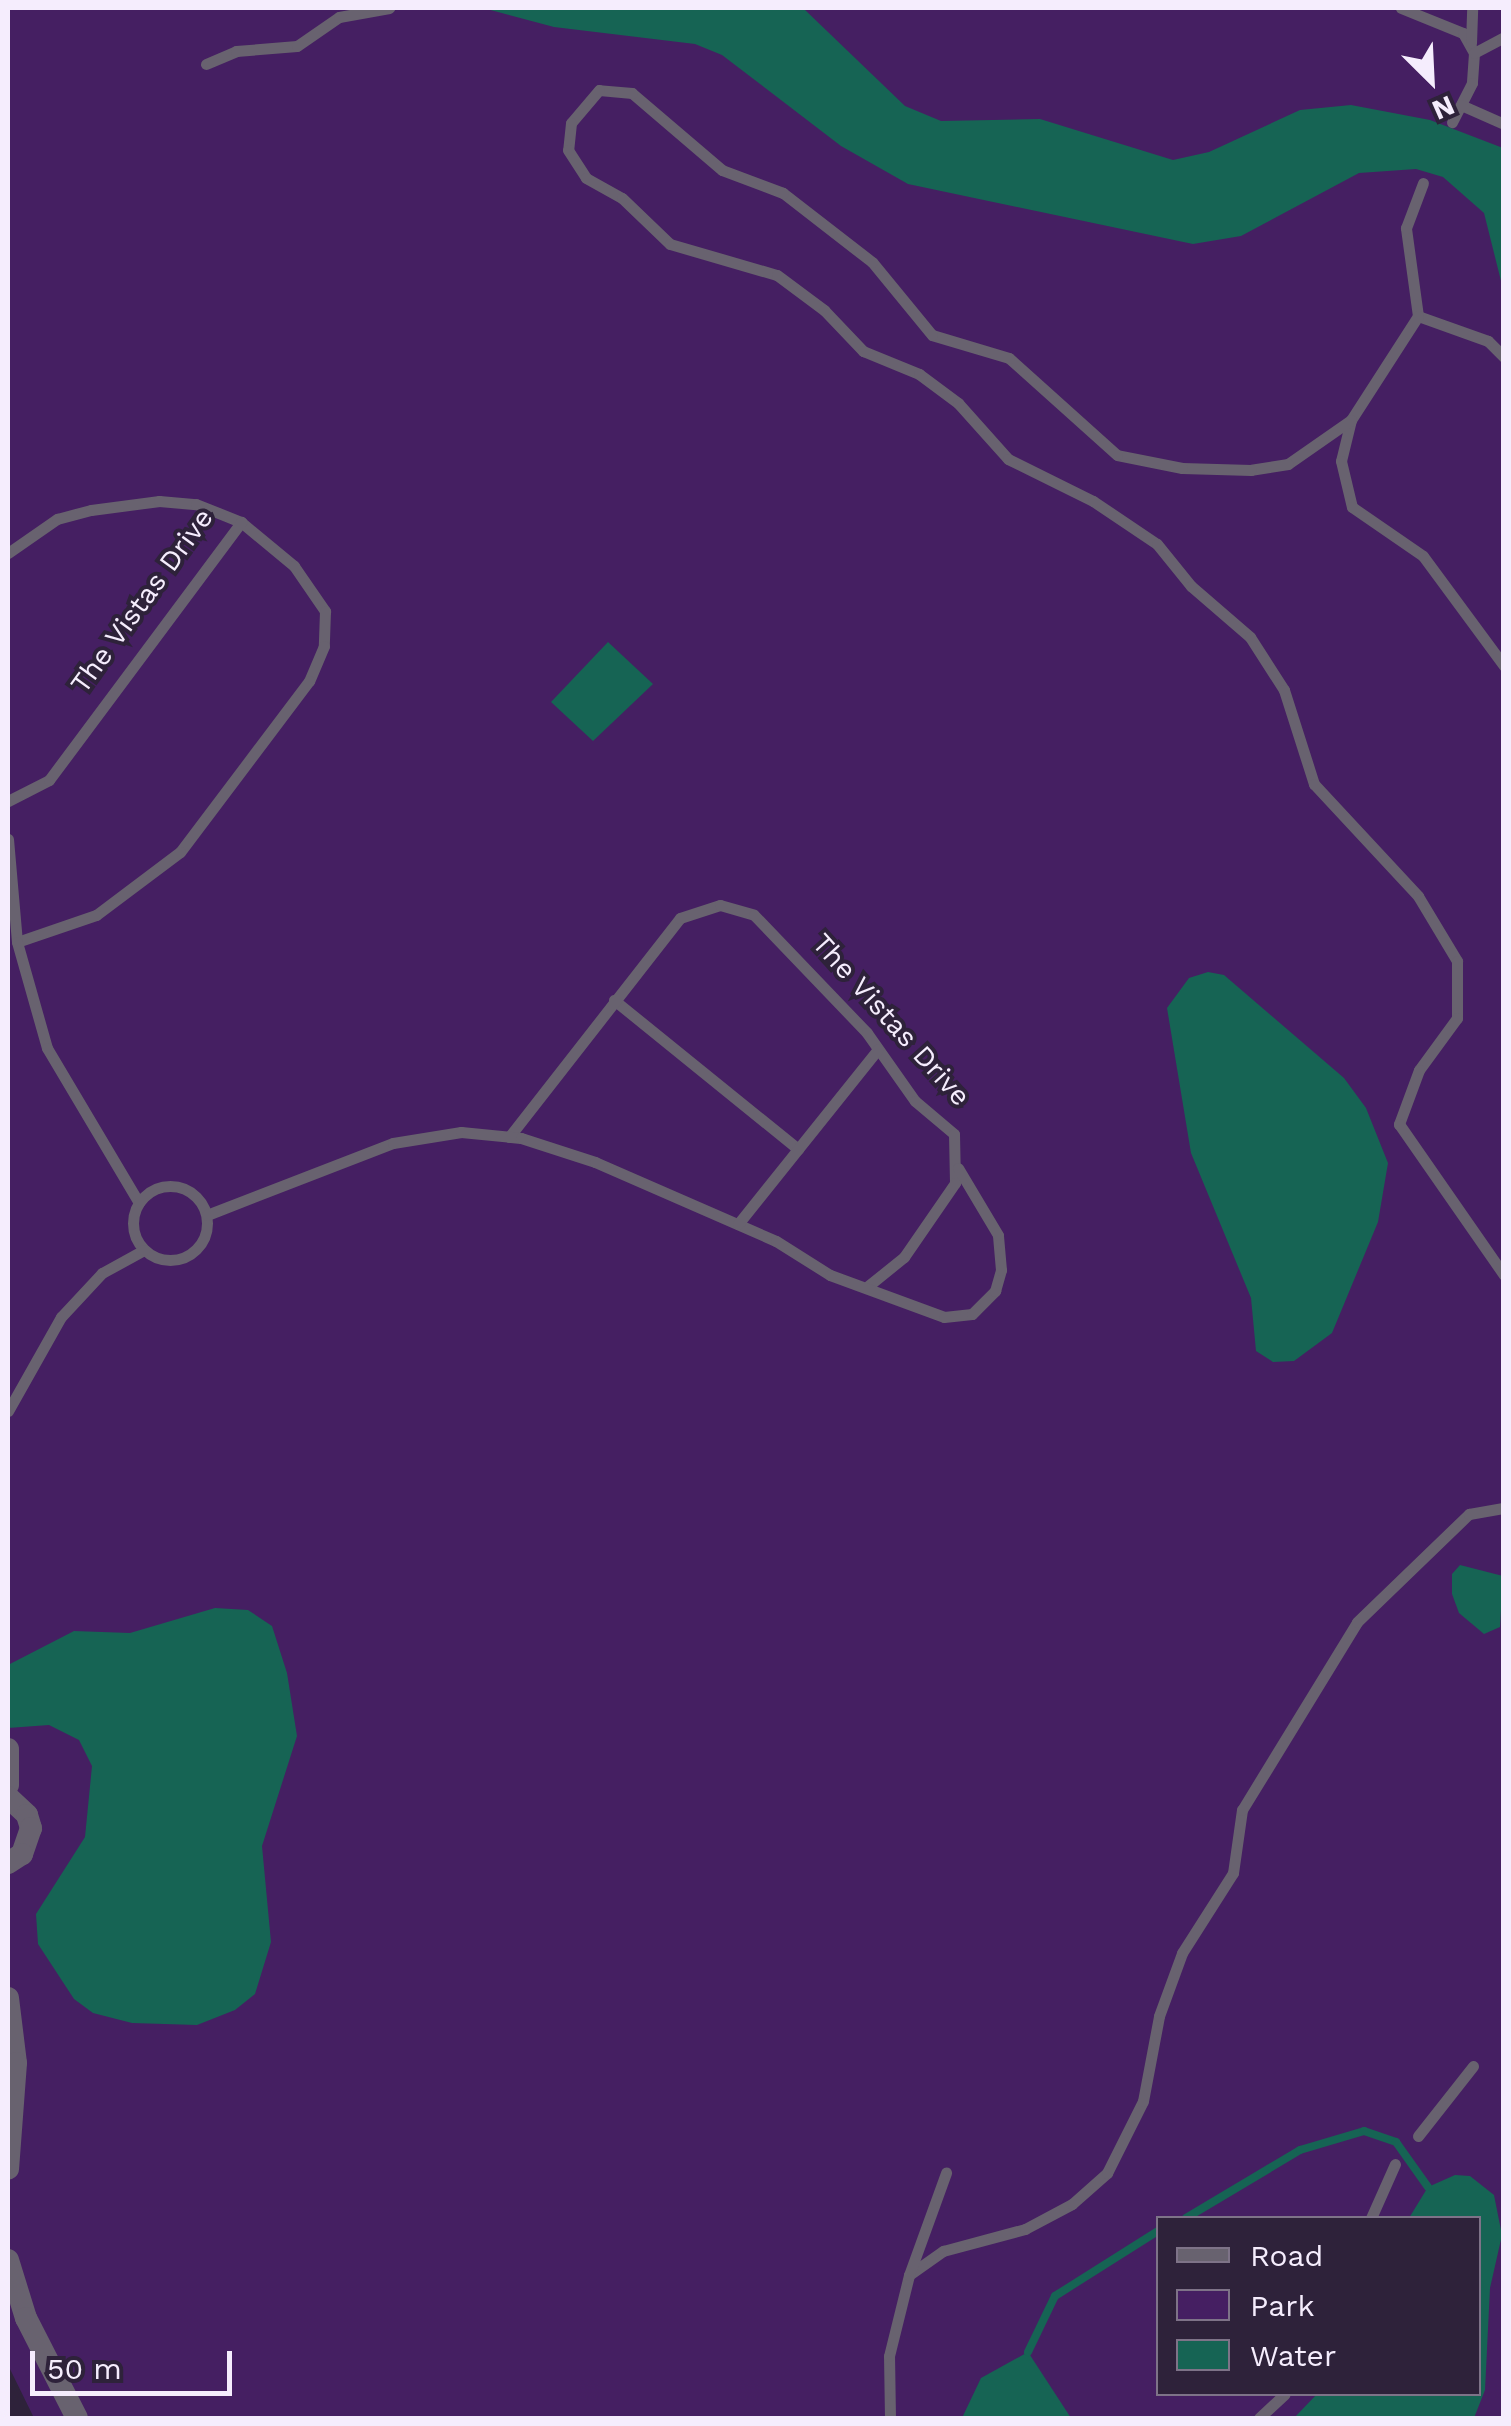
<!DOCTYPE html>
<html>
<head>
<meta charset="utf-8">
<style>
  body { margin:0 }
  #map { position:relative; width:1511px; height:2426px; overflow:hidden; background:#2e223a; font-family:"Work Sans",sans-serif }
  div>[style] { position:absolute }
  .green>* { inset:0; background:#451f62 }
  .water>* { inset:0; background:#166454 }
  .stream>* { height:8px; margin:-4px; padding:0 4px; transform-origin:4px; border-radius:4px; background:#166454 }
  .lane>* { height:11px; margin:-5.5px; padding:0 5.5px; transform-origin:5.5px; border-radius:5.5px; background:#68626f }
  .lane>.ring { margin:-5.5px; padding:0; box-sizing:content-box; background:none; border:11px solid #68626f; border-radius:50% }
  .street>* { height:22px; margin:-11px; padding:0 11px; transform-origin:11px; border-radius:11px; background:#68626f }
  span { translate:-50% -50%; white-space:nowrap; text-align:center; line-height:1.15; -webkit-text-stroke:8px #2e223a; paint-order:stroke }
  .street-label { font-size:28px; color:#f5edfd }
  .frame { position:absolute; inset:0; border:10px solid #f5edfd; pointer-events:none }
  .legend { position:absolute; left:1156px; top:2216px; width:325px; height:180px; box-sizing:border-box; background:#2e223a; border:2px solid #7e7388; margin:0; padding:12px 18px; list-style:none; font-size:30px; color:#f5edfd }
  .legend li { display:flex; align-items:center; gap:20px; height:50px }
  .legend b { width:50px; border:2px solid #7e7388 }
  .north { position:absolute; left:1381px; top:30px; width:100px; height:100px; -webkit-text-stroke:8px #2e223a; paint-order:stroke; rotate:156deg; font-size:28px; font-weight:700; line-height:40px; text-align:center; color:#f5edfd }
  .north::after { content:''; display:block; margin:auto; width:35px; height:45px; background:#f5edfd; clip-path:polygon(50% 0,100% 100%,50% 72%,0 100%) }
  .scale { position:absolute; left:30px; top:2351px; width:202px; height:45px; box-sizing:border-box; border:5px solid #f5edfd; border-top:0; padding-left:12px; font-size:30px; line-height:35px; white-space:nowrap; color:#f5edfd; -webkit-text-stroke:8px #2e223a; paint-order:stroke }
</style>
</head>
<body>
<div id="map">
  <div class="green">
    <i style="clip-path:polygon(evenodd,8px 8px,1503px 8px,1503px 2418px,34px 2418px,8px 2365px,8px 8px,1158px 2218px,1478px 2218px,1478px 2394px,1158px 2394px,1158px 2218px)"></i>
  </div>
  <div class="water">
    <i style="clip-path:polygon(483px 8px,803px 8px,905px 106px,941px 121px,1040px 119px,1173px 160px,1209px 152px,1300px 110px,1351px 105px,1430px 120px,1503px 148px,1503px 289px,1484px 213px,1443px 177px,1416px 169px,1359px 173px,1241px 236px,1193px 244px,908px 184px,841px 146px,722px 55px,695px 44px,554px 27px)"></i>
    <i style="clip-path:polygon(608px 642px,653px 684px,593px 741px,551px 702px)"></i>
    <i style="clip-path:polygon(1208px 972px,1224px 975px,1344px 1078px,1366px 1108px,1388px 1163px,1378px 1222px,1332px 1333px,1294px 1361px,1273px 1362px,1256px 1351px,1251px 1298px,1191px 1153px,1167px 1008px,1189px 978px)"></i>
    <i style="clip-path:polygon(1460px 1565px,1503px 1576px,1500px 1627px,1484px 1634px,1459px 1613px,1452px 1594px,1452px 1574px)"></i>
    <i style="clip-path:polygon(215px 1608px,248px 1610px,272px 1626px,287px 1673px,297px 1736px,262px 1846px,271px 1942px,255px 1994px,235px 2010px,197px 2025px,132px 2023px,93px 2013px,74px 1999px,38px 1944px,36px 1914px,85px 1837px,92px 1766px,79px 1740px,49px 1725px,8px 1728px,8px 1665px,74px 1631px,130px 1633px)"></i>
    <i style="clip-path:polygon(1455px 2175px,1470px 2176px,1494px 2195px,1502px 2235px,1490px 2288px,1485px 2390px,1474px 2418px,1294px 2418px,1317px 2394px,1478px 2394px,1478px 2218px,1409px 2218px,1428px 2187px)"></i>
    <i style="clip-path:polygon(1028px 2352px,1071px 2418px,962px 2418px,981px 2378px)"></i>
  </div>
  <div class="stream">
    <i style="left:1186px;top:2218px;width:133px;rotate:-30.8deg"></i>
    <i style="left:1300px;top:2150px;width:67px;rotate:-16.5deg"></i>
    <i style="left:1364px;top:2131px;width:34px;rotate:19deg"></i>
    <i style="left:1396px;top:2142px;width:55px;rotate:54.6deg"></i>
    <i style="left:1028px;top:2352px;width:62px;rotate:-64.3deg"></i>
    <i style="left:1055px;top:2296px;width:122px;rotate:-32.3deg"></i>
  </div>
  <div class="lane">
    <i style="left:1401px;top:8px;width:67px;rotate:22deg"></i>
    <i style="left:1463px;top:33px;width:23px;rotate:61deg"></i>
    <i style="left:1474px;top:53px;width:30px;rotate:94deg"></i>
    <i style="left:1472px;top:83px;width:44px;rotate:117.1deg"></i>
    <i style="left:1471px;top:43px;width:35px;rotate:-88deg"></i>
    <i style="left:1474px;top:53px;width:34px;rotate:-28deg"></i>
    <i style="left:206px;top:64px;width:33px;rotate:-23deg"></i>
    <i style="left:236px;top:51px;width:61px;rotate:-4.7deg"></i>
    <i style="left:297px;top:46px;width:51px;rotate:-34.6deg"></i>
    <i style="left:339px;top:17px;width:51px;rotate:-10.2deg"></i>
    <i style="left:1461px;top:105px;width:47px;rotate:23.8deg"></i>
    <i style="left:1418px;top:316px;width:89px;rotate:-97.8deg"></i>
    <i style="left:1406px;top:228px;width:48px;rotate:-69.3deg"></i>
    <i style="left:1504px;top:357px;width:23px;rotate:-135deg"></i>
    <i style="left:1488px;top:341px;width:74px;rotate:-160.3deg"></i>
    <i style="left:1418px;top:316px;width:124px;rotate:122.8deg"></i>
    <i style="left:1351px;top:420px;width:42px;rotate:103.7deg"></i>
    <i style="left:1341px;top:461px;width:47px;rotate:76.6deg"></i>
    <i style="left:1352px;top:507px;width:86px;rotate:34.6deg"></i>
    <i style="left:1423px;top:556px;width:137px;rotate:53.6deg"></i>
    <i style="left:1351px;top:420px;width:77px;rotate:145.1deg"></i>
    <i style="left:1288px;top:464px;width:37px;rotate:171deg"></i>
    <i style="left:1251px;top:470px;width:69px;rotate:-178.3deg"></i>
    <i style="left:1182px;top:468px;width:66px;rotate:-168.7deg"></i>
    <i style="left:1117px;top:455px;width:145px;rotate:-138.1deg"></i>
    <i style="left:1009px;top:358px;width:80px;rotate:-163.4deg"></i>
    <i style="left:932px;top:335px;width:94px;rotate:-129.4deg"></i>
    <i style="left:872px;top:262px;width:113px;rotate:-142.2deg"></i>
    <i style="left:783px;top:193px;width:65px;rotate:-159.3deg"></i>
    <i style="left:722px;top:170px;width:118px;rotate:-139.5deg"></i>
    <i style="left:632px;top:93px;width:33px;rotate:-175deg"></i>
    <i style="left:599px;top:90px;width:43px;rotate:130.3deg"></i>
    <i style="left:571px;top:123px;width:27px;rotate:96deg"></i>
    <i style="left:568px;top:150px;width:33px;rotate:57deg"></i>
    <i style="left:586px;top:178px;width:41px;rotate:29.1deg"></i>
    <i style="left:622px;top:198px;width:66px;rotate:43.8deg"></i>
    <i style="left:670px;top:244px;width:111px;rotate:16.2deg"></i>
    <i style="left:777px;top:275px;width:59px;rotate:36.7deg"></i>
    <i style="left:824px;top:310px;width:57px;rotate:46.4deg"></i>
    <i style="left:863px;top:351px;width:61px;rotate:22.3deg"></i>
    <i style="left:919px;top:374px;width:49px;rotate:36.6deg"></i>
    <i style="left:958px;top:403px;width:75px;rotate:48.2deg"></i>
    <i style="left:1008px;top:459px;width:95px;rotate:26.3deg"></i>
    <i style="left:1093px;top:501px;width:77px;rotate:33.9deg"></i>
    <i style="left:1157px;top:544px;width:54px;rotate:51deg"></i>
    <i style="left:1191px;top:586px;width:78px;rotate:40.8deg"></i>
    <i style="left:1250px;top:637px;width:63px;rotate:57.3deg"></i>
    <i style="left:1284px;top:690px;width:99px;rotate:72.3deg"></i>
    <i style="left:1314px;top:784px;width:153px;rotate:47.1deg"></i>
    <i style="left:1418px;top:896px;width:76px;rotate:59deg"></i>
    <i style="left:1457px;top:961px;width:57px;rotate:90deg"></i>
    <i style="left:1457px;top:1018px;width:64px;rotate:126.2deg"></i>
    <i style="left:1419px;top:1070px;width:58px;rotate:110.3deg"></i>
    <i style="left:1399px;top:1124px;width:184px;rotate:55.2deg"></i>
    <i style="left:8px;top:553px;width:60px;rotate:-34.8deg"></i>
    <i style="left:57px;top:519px;width:35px;rotate:-15deg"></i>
    <i style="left:91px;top:510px;width:69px;rotate:-7.5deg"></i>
    <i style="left:159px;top:501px;width:37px;rotate:5deg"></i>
    <i style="left:196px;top:504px;width:48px;rotate:21.8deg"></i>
    <i style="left:241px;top:522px;width:69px;rotate:39.7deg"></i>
    <i style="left:294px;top:566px;width:55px;rotate:55.4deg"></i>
    <i style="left:325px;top:611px;width:35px;rotate:92deg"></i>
    <i style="left:324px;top:646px;width:38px;rotate:113deg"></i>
    <i style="left:309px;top:681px;width:214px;rotate:127deg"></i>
    <i style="left:180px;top:852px;width:105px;rotate:143.1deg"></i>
    <i style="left:96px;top:915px;width:83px;rotate:161.1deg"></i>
    <i style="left:8px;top:801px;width:46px;rotate:-27.1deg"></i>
    <i style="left:49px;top:780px;width:322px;rotate:-53.3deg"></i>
    <i style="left:8px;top:839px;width:103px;rotate:85deg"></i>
    <i style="left:17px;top:942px;width:110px;rotate:74.2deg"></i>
    <i style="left:47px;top:1048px;width:180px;rotate:59.3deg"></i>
    <i style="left:614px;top:1000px;width:237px;rotate:39deg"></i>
    <i style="left:509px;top:1137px;width:278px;rotate:-52deg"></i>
    <i style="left:680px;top:918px;width:42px;rotate:-18deg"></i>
    <i style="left:720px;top:905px;width:35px;rotate:16deg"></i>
    <i style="left:754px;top:915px;width:163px;rotate:46.2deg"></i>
    <i style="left:867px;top:1033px;width:83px;rotate:54.8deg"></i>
    <i style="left:915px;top:1101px;width:51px;rotate:40.2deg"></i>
    <i style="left:954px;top:1134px;width:49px;rotate:88.8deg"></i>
    <i style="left:955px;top:1183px;width:90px;rotate:124.6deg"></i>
    <i style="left:904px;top:1257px;width:46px;rotate:141.1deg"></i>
    <i class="ring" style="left:133px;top:1186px;width:63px;height:63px"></i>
    <i style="left:207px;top:1215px;width:199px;rotate:-21.2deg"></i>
    <i style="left:393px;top:1143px;width:69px;rotate:-9.2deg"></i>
    <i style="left:461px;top:1132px;width:60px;rotate:5.7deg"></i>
    <i style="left:521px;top:1138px;width:78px;rotate:18deg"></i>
    <i style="left:595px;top:1162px;width:197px;rotate:23.6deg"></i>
    <i style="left:776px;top:1241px;width:64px;rotate:32.2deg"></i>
    <i style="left:830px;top:1275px;width:121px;rotate:20.2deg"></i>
    <i style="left:944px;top:1317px;width:28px;rotate:-6deg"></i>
    <i style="left:972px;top:1314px;width:33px;rotate:-45deg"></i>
    <i style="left:995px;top:1291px;width:22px;rotate:-74deg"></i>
    <i style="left:1001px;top:1270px;width:35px;rotate:-95deg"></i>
    <i style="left:998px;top:1235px;width:78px;rotate:-120.8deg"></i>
    <i style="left:738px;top:1224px;width:224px;rotate:-51.3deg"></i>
    <i style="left:8px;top:1411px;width:108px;rotate:-60.6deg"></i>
    <i style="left:61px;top:1317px;width:60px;rotate:-47deg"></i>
    <i style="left:102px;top:1273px;width:48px;rotate:-28.7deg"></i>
    <i style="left:1418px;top:2136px;width:89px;rotate:-51.8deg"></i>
    <i style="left:1371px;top:2218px;width:59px;rotate:-66deg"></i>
    <i style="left:909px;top:2275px;width:42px;rotate:-35.2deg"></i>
    <i style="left:943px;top:2251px;width:85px;rotate:-15deg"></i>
    <i style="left:1025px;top:2229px;width:53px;rotate:-28deg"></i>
    <i style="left:1072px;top:2204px;width:47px;rotate:-41.5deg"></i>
    <i style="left:1107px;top:2173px;width:80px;rotate:-63.4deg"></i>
    <i style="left:1143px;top:2101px;width:86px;rotate:-79.3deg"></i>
    <i style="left:1159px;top:2016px;width:67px;rotate:-69.9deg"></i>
    <i style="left:1182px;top:1953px;width:95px;rotate:-57.5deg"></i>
    <i style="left:1233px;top:1873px;width:64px;rotate:-81.9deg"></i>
    <i style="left:1242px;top:1810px;width:220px;rotate:-58.5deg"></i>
    <i style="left:1357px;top:1622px;width:156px;rotate:-44deg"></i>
    <i style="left:1469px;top:1514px;width:36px;rotate:-10deg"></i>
    <i style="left:890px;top:2418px;width:62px;rotate:-90.9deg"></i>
    <i style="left:889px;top:2356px;width:83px;rotate:-76.1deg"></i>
    <i style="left:909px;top:2275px;width:109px;rotate:-70.1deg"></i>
    <i style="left:1259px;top:2418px;width:35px;rotate:-43deg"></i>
  </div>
  <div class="street">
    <i style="left:8px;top:1749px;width:36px;rotate:90deg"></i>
    <i style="left:8px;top:1797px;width:26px;rotate:43deg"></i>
    <i style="left:27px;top:1815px;width:14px;rotate:73deg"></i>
    <i style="left:31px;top:1828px;width:28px;rotate:109deg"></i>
    <i style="left:22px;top:1854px;width:17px;rotate:147deg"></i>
    <i style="left:8px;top:1998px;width:65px;rotate:83deg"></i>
    <i style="left:16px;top:2063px;width:106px;rotate:94.3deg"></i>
    <i style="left:8px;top:2260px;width:61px;rotate:72.8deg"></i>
    <i style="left:26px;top:2318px;width:112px;rotate:63deg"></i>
  </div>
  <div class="street-label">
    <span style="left:142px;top:601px;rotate:-54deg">The Vistas Drive</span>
    <span style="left:891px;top:1020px;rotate:48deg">The Vistas Drive</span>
  </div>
  <div class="frame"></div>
  <ul class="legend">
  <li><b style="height:12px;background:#68626f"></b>Road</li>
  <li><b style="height:28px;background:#451f62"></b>Park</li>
  <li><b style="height:28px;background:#166454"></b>Water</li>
  </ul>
  <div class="north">N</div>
  <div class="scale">50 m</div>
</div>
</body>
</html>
